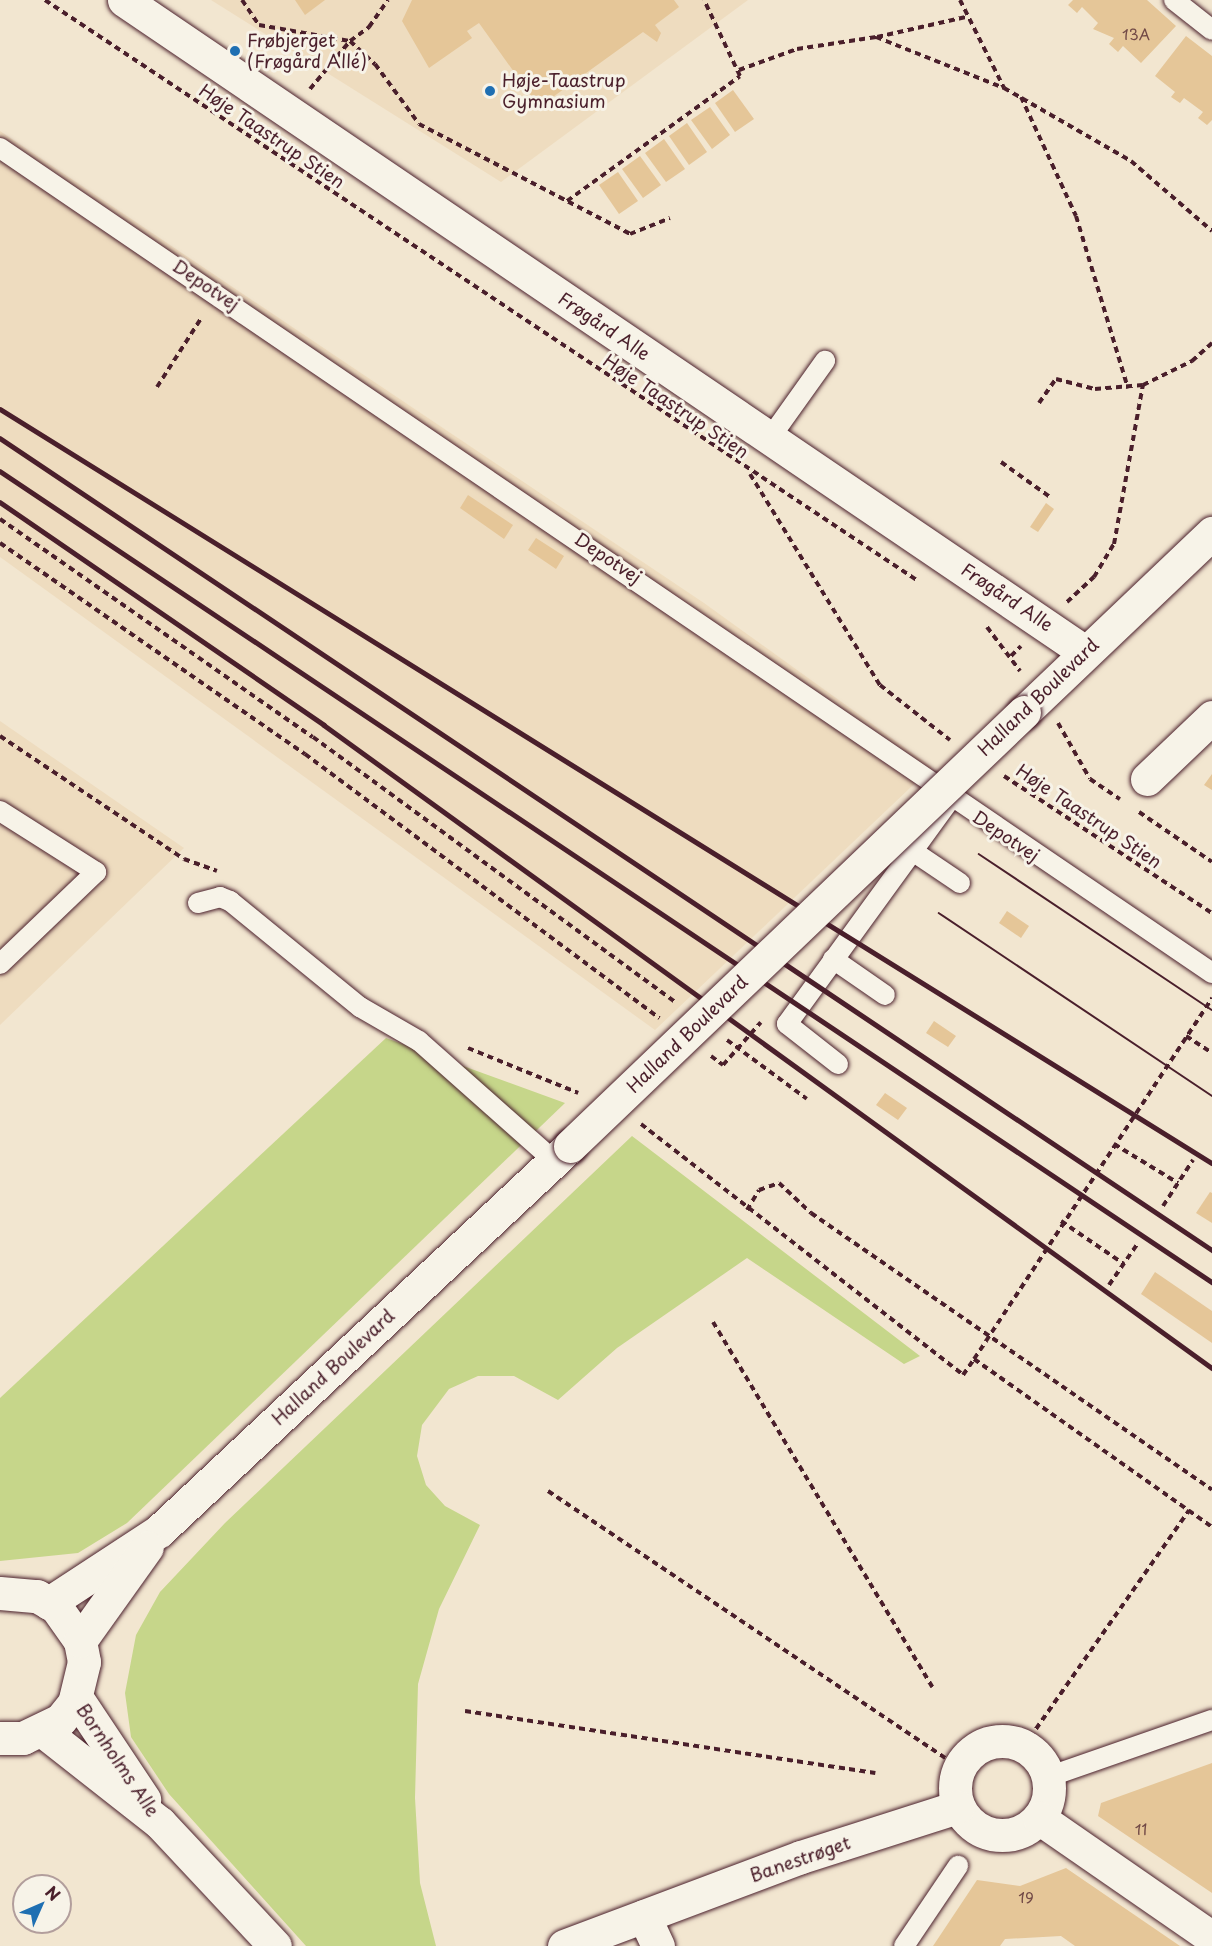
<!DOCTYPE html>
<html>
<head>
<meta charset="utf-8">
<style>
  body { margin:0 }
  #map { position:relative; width:1212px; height:1946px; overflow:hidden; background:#f2e6d0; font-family:"Playpen Sans",sans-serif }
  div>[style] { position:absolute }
  .built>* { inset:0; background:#eedcbf }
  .green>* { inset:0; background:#c6d68a }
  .building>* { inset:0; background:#e5c698 }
  .path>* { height:4px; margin-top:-2px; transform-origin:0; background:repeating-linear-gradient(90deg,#4a1f2b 0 6px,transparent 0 10.5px) }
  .roads { filter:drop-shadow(0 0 2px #4a1f2b) drop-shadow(0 0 2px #4a1f2b) }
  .lane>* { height:20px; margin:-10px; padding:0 10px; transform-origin:10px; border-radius:10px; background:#f7f3e8 }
  .street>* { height:33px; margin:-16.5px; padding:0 16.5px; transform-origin:16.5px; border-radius:16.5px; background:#f7f3e8 }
  .street>.ring { margin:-16.5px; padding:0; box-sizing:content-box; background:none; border:33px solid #f7f3e8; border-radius:50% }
  .secondary>* { height:33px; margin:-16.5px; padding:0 16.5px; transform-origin:16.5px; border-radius:16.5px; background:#f7f3e8 }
  .tram>* { height:1.5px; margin:-0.75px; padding:0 0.75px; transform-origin:0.75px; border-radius:0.75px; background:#4a1f2b }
  .rail>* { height:4.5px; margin:-2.25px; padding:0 2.25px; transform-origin:2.25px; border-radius:2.25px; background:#4a1f2b }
  .path-bridge>* { height:4px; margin-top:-2px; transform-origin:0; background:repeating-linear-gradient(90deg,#4a1f2b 0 6px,transparent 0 10.5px) }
  .bridges { filter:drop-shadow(0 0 2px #4a1f2b) drop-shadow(0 0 2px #4a1f2b) }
  .secondary-bridge>* { height:33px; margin:-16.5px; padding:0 16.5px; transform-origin:16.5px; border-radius:16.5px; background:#f7f3e8 }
  .dots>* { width:16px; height:16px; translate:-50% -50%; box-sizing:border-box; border:3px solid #f7f3e8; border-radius:50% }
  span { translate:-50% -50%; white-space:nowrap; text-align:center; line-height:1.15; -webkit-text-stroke:6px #f7f3e8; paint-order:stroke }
  .number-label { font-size:15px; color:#714946 }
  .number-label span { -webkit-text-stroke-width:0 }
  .poi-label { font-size:18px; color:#4a1f2b }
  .left { translate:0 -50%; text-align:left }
  .street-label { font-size:18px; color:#4a1f2b }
  .north { position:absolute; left:12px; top:1874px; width:60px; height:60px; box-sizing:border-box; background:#f7f3e8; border:2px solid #b29e9c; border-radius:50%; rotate:45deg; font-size:16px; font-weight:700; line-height:24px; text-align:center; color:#4a1f2b }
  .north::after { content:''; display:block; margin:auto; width:21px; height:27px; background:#1f6fb2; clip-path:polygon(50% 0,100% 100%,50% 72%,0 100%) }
</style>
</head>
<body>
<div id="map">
  <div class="built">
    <i style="clip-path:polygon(211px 0,748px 0,501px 182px)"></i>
    <i style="clip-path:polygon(0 131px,704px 603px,932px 767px,655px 1030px,0 557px)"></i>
    <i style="clip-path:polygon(0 721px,184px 848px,0 1025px)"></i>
  </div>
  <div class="green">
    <i style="clip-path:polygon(386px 1038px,565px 1103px,127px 1523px,78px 1553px,0 1561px,0 1398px)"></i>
    <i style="clip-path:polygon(632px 1136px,920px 1356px,904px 1364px,747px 1258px,617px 1348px,558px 1400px,514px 1376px,478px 1376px,449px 1389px,422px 1425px,417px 1456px,426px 1485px,445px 1506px,480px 1525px,439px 1609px,418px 1684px,415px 1798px,420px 1883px,436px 1946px,306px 1946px,169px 1794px,131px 1737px,125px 1693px,136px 1635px,160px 1592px,225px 1523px)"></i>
  </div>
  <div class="building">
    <i style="clip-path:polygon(295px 0,325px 0,305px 15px)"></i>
    <i style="clip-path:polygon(412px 0,674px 0,679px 7px,655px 25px,661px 33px,657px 42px,643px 32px,539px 107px,479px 23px,467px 31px,472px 38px,429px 68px,402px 21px)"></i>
    <i style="clip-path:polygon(1073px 0,1147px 0,1176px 26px,1141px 63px,1123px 46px,1118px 52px,1109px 44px,1114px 38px,1093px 29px,1098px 23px,1082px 7px,1077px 13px,1068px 5px)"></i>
    <i style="clip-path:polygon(1186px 36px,1212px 56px,1212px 120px,1207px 125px,1198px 118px,1203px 112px,1184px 98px,1180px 103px,1171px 97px,1175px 92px,1155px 76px)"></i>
    <i style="clip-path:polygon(733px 90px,754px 119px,735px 132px,715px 103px)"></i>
    <i style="clip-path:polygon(710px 107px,730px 135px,712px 149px,691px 120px)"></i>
    <i style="clip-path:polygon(687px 123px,707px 152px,689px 165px,669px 136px)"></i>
    <i style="clip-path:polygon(664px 139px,685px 169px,666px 182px,645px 153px)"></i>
    <i style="clip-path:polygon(640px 156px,661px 185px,643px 198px,622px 169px)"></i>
    <i style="clip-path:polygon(618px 172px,638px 201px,619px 214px,599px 185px)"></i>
    <i style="clip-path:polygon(468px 495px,513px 525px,504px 539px,460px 508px)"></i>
    <i style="clip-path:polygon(1046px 503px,1054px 509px,1038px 532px,1030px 527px)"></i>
    <i style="clip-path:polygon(536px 538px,564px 556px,556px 569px,528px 550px)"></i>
    <i style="clip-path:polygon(1212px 774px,1212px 790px,1204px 785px)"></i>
    <i style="clip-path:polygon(1007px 911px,1029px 926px,1021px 938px,999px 923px)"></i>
    <i style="clip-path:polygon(934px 1021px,956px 1036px,948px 1047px,926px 1033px)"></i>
    <i style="clip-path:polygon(885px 1093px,907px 1108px,898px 1120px,876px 1105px)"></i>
    <i style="clip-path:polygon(1210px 1192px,1212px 1193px,1212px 1223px,1196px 1213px)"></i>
    <i style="clip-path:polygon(1155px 1272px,1212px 1311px,1212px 1343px,1141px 1294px)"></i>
    <i style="clip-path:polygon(1212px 1763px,1212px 1893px,1098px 1816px,1101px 1803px)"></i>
    <i style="clip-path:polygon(1066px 1868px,1180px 1946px,1075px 1946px,1061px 1936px,1005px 1939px,1000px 1946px,933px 1946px,977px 1880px,1020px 1886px)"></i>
  </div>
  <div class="path">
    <i style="left:45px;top:0;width:1049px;rotate:33.64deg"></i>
    <i style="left:242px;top:0;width:30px;rotate:56deg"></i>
    <i style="left:259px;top:25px;width:92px;rotate:10deg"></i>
    <i style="left:350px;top:41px;width:24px;rotate:-36deg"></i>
    <i style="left:369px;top:27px;width:33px;rotate:-55deg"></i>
    <i style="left:960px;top:0;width:98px;rotate:63.4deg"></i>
    <i style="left:1004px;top:88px;width:146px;rotate:29.9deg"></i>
    <i style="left:1131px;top:161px;width:107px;rotate:40.8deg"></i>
    <i style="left:877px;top:37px;width:91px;rotate:-12.7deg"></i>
    <i style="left:739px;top:70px;width:62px;rotate:-19.9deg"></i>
    <i style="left:797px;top:49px;width:80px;rotate:-8.6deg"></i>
    <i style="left:876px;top:37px;width:138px;rotate:21.7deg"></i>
    <i style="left:310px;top:89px;width:62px;rotate:-50.2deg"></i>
    <i style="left:350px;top:41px;width:34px;rotate:43deg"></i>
    <i style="left:375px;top:64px;width:74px;rotate:53.7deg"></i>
    <i style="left:419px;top:124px;width:238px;rotate:27.5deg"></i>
    <i style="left:630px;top:234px;width:43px;rotate:-21.8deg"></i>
    <i style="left:1021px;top:97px;width:131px;rotate:65.2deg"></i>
    <i style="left:1076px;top:216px;width:180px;rotate:73.2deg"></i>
    <i style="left:567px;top:201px;width:213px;rotate:-35.8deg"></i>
    <i style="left:740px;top:76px;width:84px;rotate:-115.3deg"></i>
    <i style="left:157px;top:387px;width:83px;rotate:-57.3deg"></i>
    <i style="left:1039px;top:403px;width:29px;rotate:-55deg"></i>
    <i style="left:1056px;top:379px;width:40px;rotate:14.4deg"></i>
    <i style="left:1095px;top:389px;width:48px;rotate:-4.8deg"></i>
    <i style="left:1001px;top:462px;width:60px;rotate:35.5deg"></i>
    <i style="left:750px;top:474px;width:248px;rotate:58.4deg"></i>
    <i style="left:880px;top:685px;width:89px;rotate:38.2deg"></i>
    <i style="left:0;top:519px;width:381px;rotate:34.9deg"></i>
    <i style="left:313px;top:737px;width:449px;rotate:36.2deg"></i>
    <i style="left:0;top:543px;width:371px;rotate:34.7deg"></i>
    <i style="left:305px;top:754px;width:442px;rotate:36.7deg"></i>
    <i style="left:1067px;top:602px;width:37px;rotate:-43deg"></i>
    <i style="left:1094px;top:577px;width:39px;rotate:-59deg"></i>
    <i style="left:1114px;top:544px;width:162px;rotate:-79.7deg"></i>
    <i style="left:1143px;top:385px;width:55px;rotate:-26.1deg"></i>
    <i style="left:1192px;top:361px;width:27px;rotate:-42deg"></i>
    <i style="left:987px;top:627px;width:55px;rotate:53.1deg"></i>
    <i style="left:1011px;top:656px;width:14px;rotate:-45deg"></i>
    <i style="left:1058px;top:723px;width:64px;rotate:60.3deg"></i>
    <i style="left:1090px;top:779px;width:36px;rotate:34deg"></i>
    <i style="left:0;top:736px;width:221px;rotate:33.8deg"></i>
    <i style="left:184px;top:859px;width:35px;rotate:20deg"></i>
    <i style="left:1004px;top:776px;width:249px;rotate:33.4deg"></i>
    <i style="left:1139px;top:812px;width:88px;rotate:34.4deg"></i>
    <i style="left:1186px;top:1036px;width:31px;rotate:33deg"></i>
    <i style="left:727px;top:1040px;width:99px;rotate:36.4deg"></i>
    <i style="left:468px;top:1048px;width:119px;rotate:22.2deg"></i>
    <i style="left:711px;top:1056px;width:15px;rotate:37deg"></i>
    <i style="left:723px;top:1065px;width:57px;rotate:-48.5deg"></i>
    <i style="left:641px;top:1124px;width:408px;rotate:37.9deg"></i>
    <i style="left:963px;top:1375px;width:19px;rotate:-55deg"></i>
    <i style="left:974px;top:1359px;width:291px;rotate:35.2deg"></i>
    <i style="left:1114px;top:1144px;width:75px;rotate:31.4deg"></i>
    <i style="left:1163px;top:1206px;width:55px;rotate:-56.9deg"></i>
    <i style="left:747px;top:1210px;width:23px;rotate:-59deg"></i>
    <i style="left:759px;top:1190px;width:21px;rotate:-19deg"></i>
    <i style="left:779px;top:1183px;width:44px;rotate:43.2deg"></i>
    <i style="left:811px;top:1213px;width:487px;rotate:34.6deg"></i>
    <i style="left:1061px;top:1221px;width:76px;rotate:34.3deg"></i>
    <i style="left:1109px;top:1285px;width:51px;rotate:-55.4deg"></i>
    <i style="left:713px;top:1322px;width:426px;rotate:59deg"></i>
    <i style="left:974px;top:1359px;width:22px;rotate:-56deg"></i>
    <i style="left:548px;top:1491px;width:495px;rotate:33.9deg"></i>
    <i style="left:465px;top:1711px;width:415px;rotate:8.6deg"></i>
    <i style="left:1024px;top:1746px;width:288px;rotate:-55deg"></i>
  </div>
  <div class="roads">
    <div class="lane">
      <i style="left:1174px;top:0;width:48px;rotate:38.3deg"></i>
      <i style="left:0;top:148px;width:1466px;rotate:34.24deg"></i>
      <i style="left:770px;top:438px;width:95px;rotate:-54.5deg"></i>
      <i style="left:0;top:811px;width:114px;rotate:32.4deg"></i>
      <i style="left:96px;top:872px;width:133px;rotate:136.2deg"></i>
      <i style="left:911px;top:850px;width:59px;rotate:34deg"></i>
      <i style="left:198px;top:903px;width:23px;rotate:-15deg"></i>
      <i style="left:220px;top:897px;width:11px;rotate:22deg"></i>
      <i style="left:230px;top:901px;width:168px;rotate:39.2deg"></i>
      <i style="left:360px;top:1007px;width:68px;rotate:30deg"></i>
      <i style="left:419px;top:1041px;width:181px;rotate:41.6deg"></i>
      <i style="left:833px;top:959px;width:63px;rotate:34.7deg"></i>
      <i style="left:838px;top:1064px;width:65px;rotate:-141.9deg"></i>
      <i style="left:787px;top:1024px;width:274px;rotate:-54deg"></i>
      <i style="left:1048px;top:1777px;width:174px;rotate:-19.2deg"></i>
      <i style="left:904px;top:1946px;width:97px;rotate:-56deg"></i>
    </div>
    <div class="street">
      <i style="left:1147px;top:779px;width:90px;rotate:-43.6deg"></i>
      <i style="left:76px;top:1697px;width:123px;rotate:56.3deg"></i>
      <i style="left:43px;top:1731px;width:149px;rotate:38.2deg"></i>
      <i style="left:160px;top:1823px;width:168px;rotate:46.9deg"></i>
      <i class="ring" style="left:955px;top:1741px;width:61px;height:61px"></i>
      <i style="left:1039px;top:1818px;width:211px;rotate:34.7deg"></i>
      <i style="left:644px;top:1916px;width:33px;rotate:65deg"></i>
      <i style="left:564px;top:1946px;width:253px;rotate:-20.6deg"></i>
      <i style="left:801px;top:1857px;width:165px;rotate:-17.7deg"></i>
    </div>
    <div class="secondary">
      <i style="left:124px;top:0;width:1161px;rotate:34.16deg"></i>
      <i style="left:1024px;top:712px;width:260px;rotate:-43.6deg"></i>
      <i style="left:0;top:1593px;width:37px;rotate:5deg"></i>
      <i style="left:37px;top:1596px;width:22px;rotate:30deg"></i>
      <i style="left:56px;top:1607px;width:42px;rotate:54.8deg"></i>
      <i style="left:80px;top:1641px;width:21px;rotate:79deg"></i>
      <i style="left:84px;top:1662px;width:42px;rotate:103.7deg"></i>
      <i style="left:74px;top:1703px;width:22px;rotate:129deg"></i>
      <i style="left:60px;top:1720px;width:41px;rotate:154.1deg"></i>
      <i style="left:23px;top:1738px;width:23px;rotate:180deg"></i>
      <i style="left:49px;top:1603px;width:131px;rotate:-33.2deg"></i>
      <i style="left:159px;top:1531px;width:563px;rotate:-43.13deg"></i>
      <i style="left:80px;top:1641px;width:115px;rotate:-54.5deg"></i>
    </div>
  </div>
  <div class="tram">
    <i style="left:979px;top:854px;width:280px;rotate:33.8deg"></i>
    <i style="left:939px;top:913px;width:329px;rotate:33.8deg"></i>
  </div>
  <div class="rail">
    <i style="left:0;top:409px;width:1427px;rotate:31.89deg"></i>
    <i style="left:0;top:438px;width:1459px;rotate:33.82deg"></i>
    <i style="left:0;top:471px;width:1458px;rotate:33.79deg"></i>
    <i style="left:0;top:502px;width:393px;rotate:34.5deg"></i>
    <i style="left:324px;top:725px;width:1096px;rotate:35.91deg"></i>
  </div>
  <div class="path-bridge">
    <i style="left:986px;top:1341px;width:411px;rotate:-56.6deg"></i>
  </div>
  <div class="bridges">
    <div class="secondary-bridge">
      <i style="left:570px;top:1146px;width:628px;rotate:-43.71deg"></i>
    </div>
  </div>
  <div class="dots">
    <i style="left:235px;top:51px;background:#1f6fb2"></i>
    <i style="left:490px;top:91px;background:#1f6fb2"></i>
  </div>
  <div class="number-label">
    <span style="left:1136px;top:34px">13A</span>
    <span style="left:1141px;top:1829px">11</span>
    <span style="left:1026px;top:1897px">19</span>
  </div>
  <div class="poi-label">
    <span class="left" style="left:247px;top:51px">Frøbjerget<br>(Frøgård Allé)</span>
    <span class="left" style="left:502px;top:91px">Høje-Taastrup<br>Gymnasium</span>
  </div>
  <div class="street-label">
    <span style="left:272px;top:136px;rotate:34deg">Høje Taastrup Stien</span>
    <span style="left:206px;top:285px;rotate:34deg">Depotvej</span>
    <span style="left:604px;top:326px;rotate:34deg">Frøgård Alle</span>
    <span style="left:676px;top:406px;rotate:34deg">Høje Taastrup Stien</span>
    <span style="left:608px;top:558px;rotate:34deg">Depotvej</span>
    <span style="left:1007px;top:597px;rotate:34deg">Frøgård Alle</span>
    <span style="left:1038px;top:697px;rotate:-44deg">Halland Boulevard</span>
    <span style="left:1089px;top:816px;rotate:34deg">Høje Taastrup Stien</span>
    <span style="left:1006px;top:836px;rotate:34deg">Depotvej</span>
    <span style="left:687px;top:1034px;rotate:-44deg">Halland Boulevard</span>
    <span style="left:333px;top:1367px;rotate:-43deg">Halland Boulevard</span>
    <span style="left:118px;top:1760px;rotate:56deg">Bornholms Alle</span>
    <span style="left:800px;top:1859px;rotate:-19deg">Banestrøget</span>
  </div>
  <div class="north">N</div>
</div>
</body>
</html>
